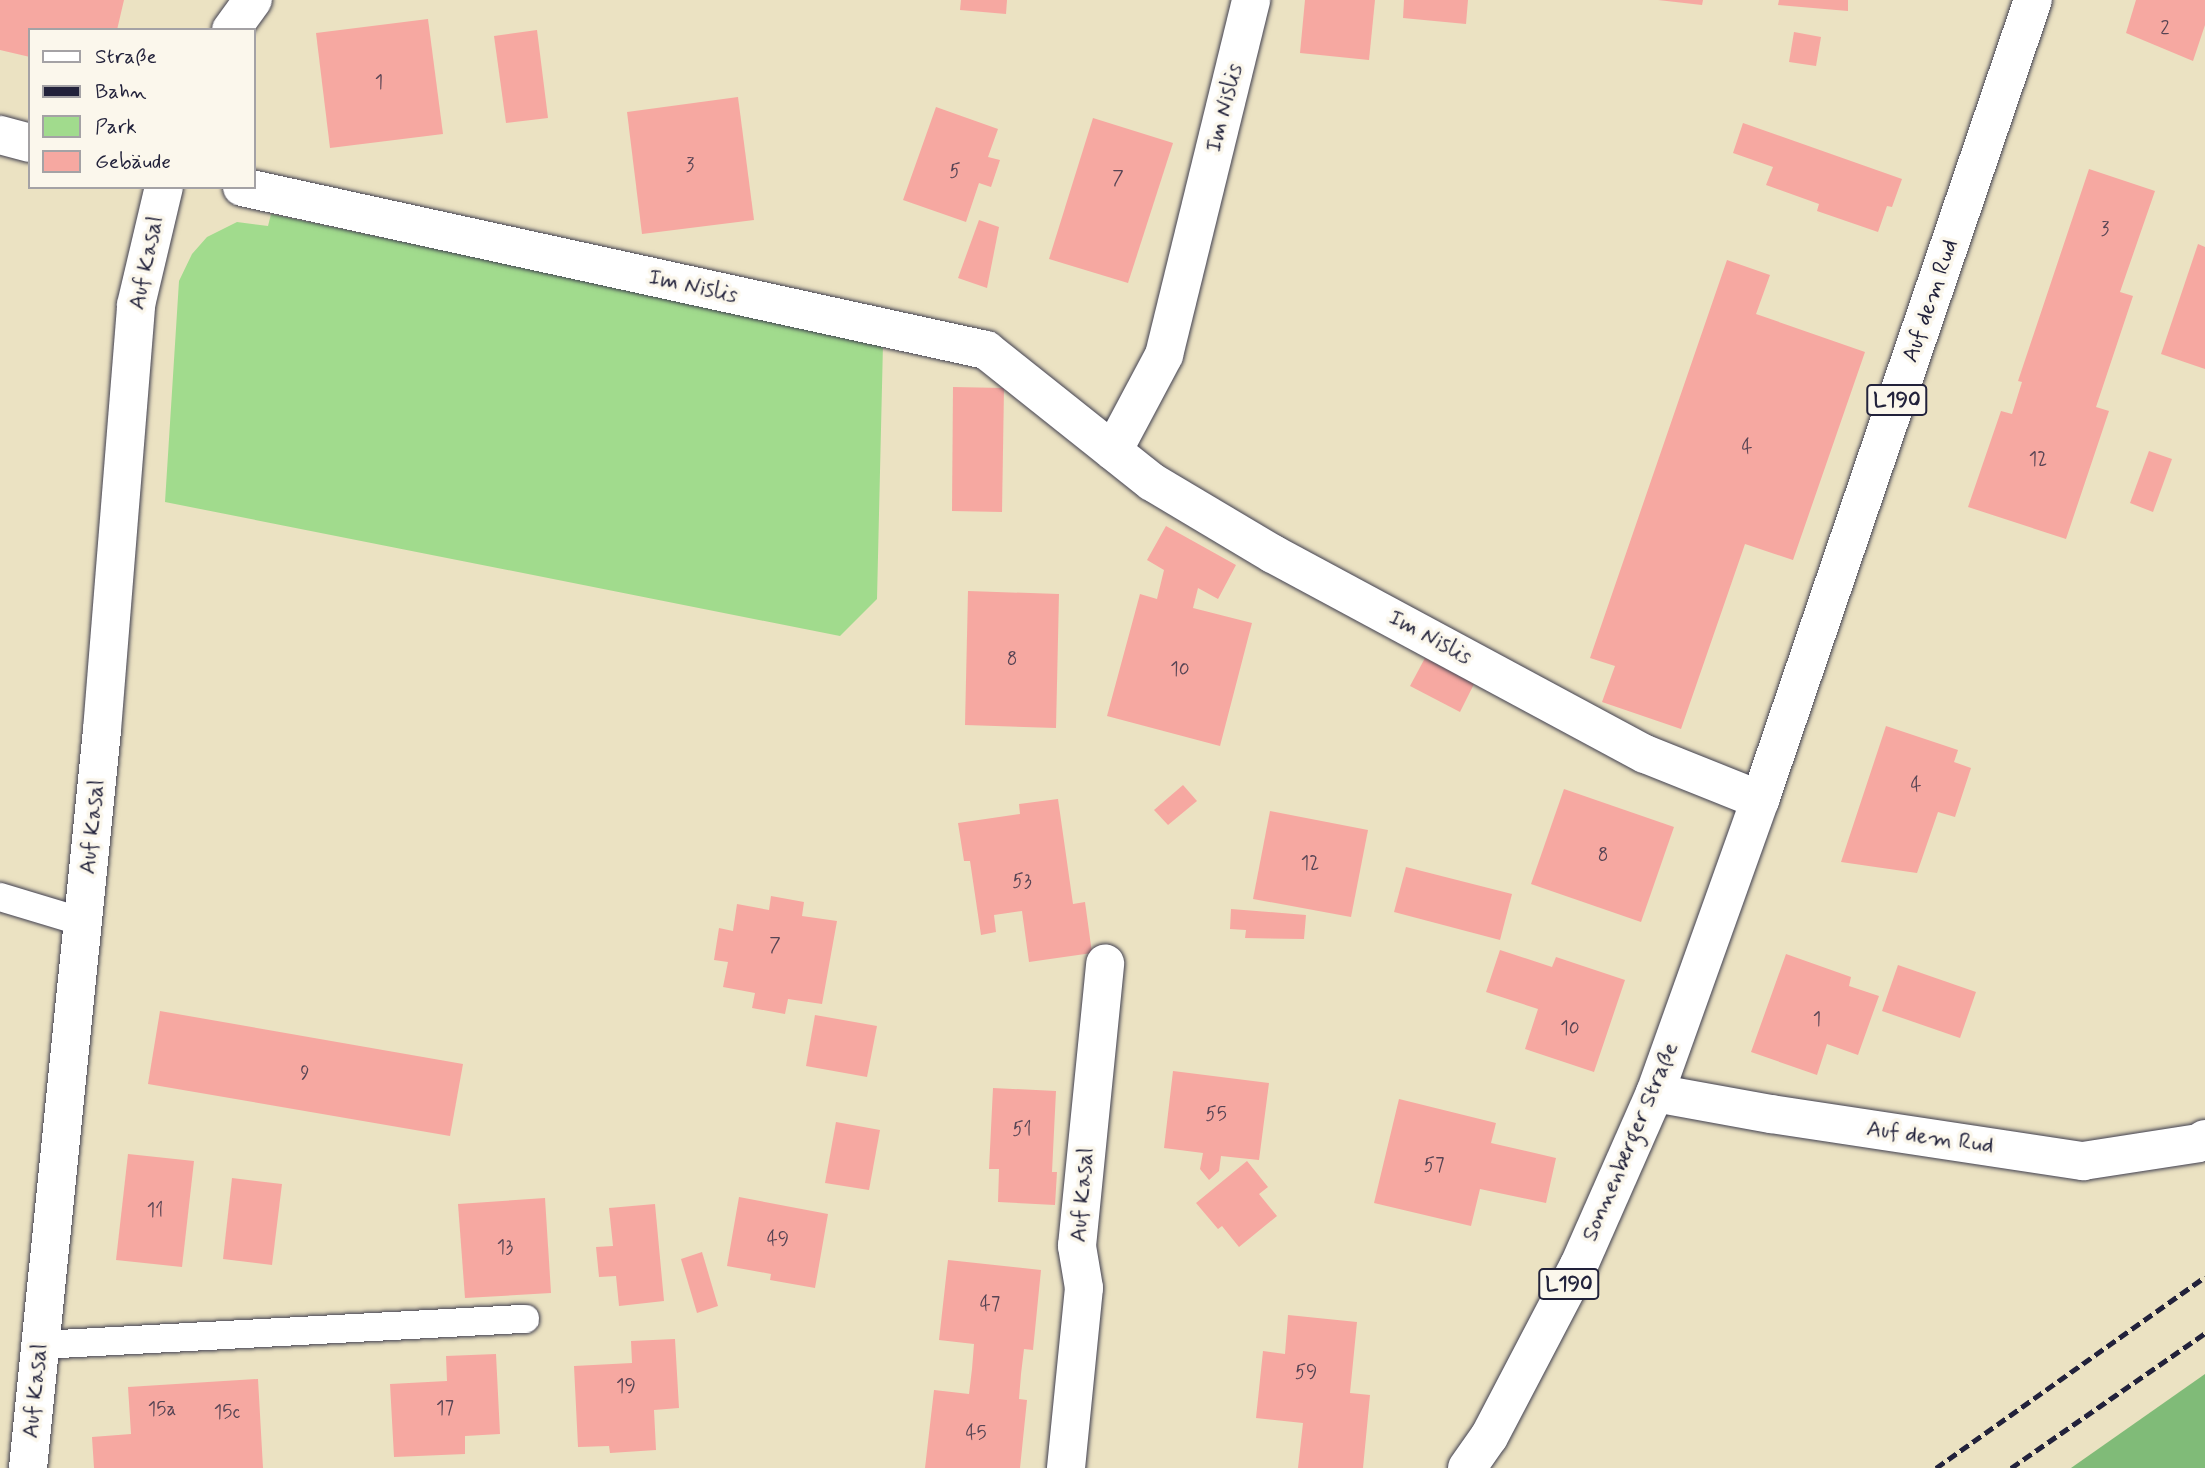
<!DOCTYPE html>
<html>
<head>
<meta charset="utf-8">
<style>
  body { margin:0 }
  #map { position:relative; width:2205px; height:1468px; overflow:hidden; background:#ebe2c2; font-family:Mynerve,sans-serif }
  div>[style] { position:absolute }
  .green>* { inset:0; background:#a1db8d }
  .forest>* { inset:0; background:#80bb78 }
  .building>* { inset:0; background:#f6a8a1 }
  .roads { filter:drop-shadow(0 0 2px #403f4f) drop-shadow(0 0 2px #403f4f) }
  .lane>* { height:28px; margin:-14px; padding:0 14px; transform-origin:14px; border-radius:14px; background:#fff }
  .street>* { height:38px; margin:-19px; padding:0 19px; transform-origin:19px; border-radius:19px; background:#fff }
  .primary>* { height:38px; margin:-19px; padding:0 19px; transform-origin:19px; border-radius:19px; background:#fff }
  .rail>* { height:5px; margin-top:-2.5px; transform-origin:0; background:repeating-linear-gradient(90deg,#22223b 0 10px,transparent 0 15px) }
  span { translate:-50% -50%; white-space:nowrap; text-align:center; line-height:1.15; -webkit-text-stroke:7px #fbf7ec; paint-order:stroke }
  .number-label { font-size:19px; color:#574454 }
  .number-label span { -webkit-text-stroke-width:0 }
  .shield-label span { padding:2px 5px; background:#fbf7ec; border:2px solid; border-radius:5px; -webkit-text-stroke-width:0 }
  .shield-label { font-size:21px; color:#22223b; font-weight:700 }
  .street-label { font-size:23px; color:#22223b }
  .legend { position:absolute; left:28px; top:28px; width:228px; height:161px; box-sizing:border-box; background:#fbf7ec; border:2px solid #a4a2a5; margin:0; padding:9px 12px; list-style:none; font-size:21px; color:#22223b }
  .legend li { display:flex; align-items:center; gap:14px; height:35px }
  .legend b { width:35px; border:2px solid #a4a2a5 }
</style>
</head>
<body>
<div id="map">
  <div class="green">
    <i style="clip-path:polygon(271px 214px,883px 344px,877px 599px,840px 636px,165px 502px,179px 281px,192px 254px,207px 237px,237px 222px,268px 226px)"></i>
  </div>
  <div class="forest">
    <i style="clip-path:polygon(2205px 1374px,2205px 1468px,2071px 1468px)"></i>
  </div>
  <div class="building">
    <i style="clip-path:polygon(0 0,124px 0,117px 30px,30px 30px,30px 57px,0 50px)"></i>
    <i style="clip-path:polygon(961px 0,1007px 0,1006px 14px,960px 10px)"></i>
    <i style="clip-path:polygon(1305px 0,1375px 0,1369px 60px,1300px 53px)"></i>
    <i style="clip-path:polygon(1404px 0,1468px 0,1466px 24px,1403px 18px)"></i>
    <i style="clip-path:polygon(1658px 0,1703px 0,1702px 5px)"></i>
    <i style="clip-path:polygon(1779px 0,1848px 0,1848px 11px,1778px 5px)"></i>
    <i style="clip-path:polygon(2136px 0,2205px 0,2205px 25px,2193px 61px,2126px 33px)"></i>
    <i style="clip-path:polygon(428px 19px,443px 134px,330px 148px,316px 33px)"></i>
    <i style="clip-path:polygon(537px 30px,548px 118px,506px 123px,494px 36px)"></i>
    <i style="clip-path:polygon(1794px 32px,1821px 37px,1816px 66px,1789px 62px)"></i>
    <i style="clip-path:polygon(738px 97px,754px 220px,642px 234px,627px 112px)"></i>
    <i style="clip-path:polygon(936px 107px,998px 129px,988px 157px,1000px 160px,991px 187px,979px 183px,966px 222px,903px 200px)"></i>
    <i style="clip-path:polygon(1093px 118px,1173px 143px,1128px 283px,1049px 259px)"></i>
    <i style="clip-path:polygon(1743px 123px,1902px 179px,1892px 207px,1887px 206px,1878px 232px,1817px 211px,1819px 204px,1766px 185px,1773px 167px,1733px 153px)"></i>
    <i style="clip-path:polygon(2089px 169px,2155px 191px,2120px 292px,2133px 296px,2096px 407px,2109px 411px,2066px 539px,1968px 507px,2001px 411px,2012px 414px,2022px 382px,2018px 381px)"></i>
    <i style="clip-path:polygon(979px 220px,999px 227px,987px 288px,958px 278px)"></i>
    <i style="clip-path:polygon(2198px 244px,2205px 247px,2205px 369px,2161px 354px)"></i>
    <i style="clip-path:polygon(1727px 260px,1770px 275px,1756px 314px,1865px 352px,1793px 560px,1745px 544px,1681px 729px,1602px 702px,1615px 666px,1590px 658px)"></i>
    <i style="clip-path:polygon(953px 387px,1004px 388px,1002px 512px,952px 511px)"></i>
    <i style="clip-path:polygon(2149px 451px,2172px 459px,2153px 512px,2130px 503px)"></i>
    <i style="clip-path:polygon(1166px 526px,1236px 565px,1218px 599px,1198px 588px,1193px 608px,1252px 623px,1220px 746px,1107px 716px,1140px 594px,1157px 599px,1164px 570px,1147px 560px)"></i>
    <i style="clip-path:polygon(968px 591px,1059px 594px,1056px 728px,965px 725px)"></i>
    <i style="clip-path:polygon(1425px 658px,1474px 684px,1460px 712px,1410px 686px)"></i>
    <i style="clip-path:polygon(1886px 726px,1958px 750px,1954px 762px,1971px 768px,1955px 817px,1938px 812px,1917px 873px,1841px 862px)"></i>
    <i style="clip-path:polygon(1183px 785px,1197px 801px,1168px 825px,1154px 810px)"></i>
    <i style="clip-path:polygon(1564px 789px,1674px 827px,1641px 922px,1531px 884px)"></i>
    <i style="clip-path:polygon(1058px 799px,1073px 904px,1085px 902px,1092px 953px,1029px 962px,1022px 911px,994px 915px,996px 932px,981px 935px,970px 861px,964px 861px,958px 823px,1020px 814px,1019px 804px)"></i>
    <i style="clip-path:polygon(1270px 811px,1368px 830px,1351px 917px,1253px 899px)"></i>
    <i style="clip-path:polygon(1406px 867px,1512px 894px,1500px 940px,1394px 912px)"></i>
    <i style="clip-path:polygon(771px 896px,804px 902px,802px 916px,837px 921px,822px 1004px,788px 999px,785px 1014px,752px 1008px,755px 993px,723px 987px,728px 962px,714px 960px,719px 928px,733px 931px,737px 904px,769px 910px)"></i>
    <i style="clip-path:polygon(1231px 909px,1306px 915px,1304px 939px,1245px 938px,1246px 930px,1230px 929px)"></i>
    <i style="clip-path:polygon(1500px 950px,1552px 967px,1556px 957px,1625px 980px,1594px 1072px,1525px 1049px,1538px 1009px,1486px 992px)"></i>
    <i style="clip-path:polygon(1786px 954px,1851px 977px,1849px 986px,1879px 996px,1858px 1055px,1827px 1044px,1817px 1075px,1751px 1052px)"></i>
    <i style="clip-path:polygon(1898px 965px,1976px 992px,1960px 1038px,1882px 1011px)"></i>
    <i style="clip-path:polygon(160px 1011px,463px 1064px,450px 1136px,148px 1084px)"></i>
    <i style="clip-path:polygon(815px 1015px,877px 1026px,867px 1077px,806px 1066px)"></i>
    <i style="clip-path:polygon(1173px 1071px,1269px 1083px,1259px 1160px,1221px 1156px,1219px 1171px,1209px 1180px,1200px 1169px,1203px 1153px,1164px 1148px)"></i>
    <i style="clip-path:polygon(993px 1088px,1056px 1091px,1052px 1172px,1057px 1172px,1055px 1205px,998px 1202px,999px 1169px,989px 1169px)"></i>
    <i style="clip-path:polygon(1399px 1099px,1496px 1123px,1491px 1143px,1556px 1158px,1546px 1203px,1480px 1189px,1471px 1226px,1374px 1203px)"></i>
    <i style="clip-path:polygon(836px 1122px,880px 1130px,869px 1190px,825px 1183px)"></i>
    <i style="clip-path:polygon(128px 1154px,194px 1161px,182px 1267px,116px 1260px)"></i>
    <i style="clip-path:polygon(1247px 1161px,1268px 1187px,1259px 1194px,1277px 1216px,1239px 1247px,1222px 1226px,1218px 1229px,1196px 1203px)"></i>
    <i style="clip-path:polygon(232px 1178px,282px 1184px,272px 1265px,223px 1259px)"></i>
    <i style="clip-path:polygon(739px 1197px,828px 1214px,815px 1288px,770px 1280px,771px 1274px,727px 1266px)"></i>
    <i style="clip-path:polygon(545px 1198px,551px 1293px,465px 1298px,458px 1204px)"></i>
    <i style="clip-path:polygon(655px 1204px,664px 1301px,619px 1306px,616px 1276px,599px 1277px,596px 1247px,613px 1246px,609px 1208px)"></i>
    <i style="clip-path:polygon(702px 1252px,718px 1306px,697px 1313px,681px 1259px)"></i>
    <i style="clip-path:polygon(948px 1260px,1041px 1270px,1033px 1350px,1024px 1349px,1021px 1374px,1019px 1399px,1027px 1400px,1020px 1468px,925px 1468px,934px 1390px,969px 1394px,972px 1369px,974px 1344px,939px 1340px)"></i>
    <i style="clip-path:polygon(1288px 1315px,1357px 1322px,1350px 1393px,1370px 1395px,1363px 1468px,1298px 1468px,1303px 1423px,1256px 1418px,1263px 1351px,1285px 1354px)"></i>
    <i style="clip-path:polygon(675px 1339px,679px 1408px,654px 1410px,656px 1450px,610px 1453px,609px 1446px,578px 1447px,574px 1366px,632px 1363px,631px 1341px)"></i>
    <i style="clip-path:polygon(496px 1354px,500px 1434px,465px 1436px,465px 1454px,394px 1457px,390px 1384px,447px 1381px,446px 1356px)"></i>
    <i style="clip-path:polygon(258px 1379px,263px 1468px,94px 1468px,92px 1437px,131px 1434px,128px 1387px)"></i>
  </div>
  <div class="roads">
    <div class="lane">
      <i style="left:0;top:897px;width:87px;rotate:16.8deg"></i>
      <i style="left:41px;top:1345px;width:485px;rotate:-3.1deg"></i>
    </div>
    <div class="street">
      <i style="left:231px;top:30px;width:37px;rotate:-54deg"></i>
      <i style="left:0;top:135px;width:31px;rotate:15deg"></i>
      <i style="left:242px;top:187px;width:762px;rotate:12.36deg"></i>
      <i style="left:986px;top:350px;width:212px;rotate:38.5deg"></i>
      <i style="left:1152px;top:482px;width:141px;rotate:30.8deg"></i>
      <i style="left:1273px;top:554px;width:422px;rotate:28.3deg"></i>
      <i style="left:1645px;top:754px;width:124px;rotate:21.8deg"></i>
      <i style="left:1113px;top:451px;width:109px;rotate:-62deg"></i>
      <i style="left:1164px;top:355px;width:366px;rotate:-76.2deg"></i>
      <i style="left:1655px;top:1093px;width:118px;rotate:10.3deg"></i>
      <i style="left:1771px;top:1114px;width:316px;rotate:8.6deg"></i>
      <i style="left:2083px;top:1161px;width:117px;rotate:-8.8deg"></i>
      <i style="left:2199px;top:1143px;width:7px;rotate:-34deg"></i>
      <i style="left:28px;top:1468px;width:742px;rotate:-84.27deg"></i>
      <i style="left:102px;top:730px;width:426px;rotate:-85.4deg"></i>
      <i style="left:136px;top:305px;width:121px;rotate:-76.7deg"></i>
      <i style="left:1066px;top:1468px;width:181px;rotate:-84.3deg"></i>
      <i style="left:1084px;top:1288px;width:43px;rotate:-99.5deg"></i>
      <i style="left:1077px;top:1246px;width:284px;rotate:-84.3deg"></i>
    </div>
    <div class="primary">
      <i style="left:1467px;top:1468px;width:38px;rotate:-55deg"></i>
      <i style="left:1489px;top:1437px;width:194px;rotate:-62.4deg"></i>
      <i style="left:1579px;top:1265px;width:188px;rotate:-66.2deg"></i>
      <i style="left:1655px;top:1093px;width:311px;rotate:-70.3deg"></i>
      <i style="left:1760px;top:800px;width:845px;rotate:-71.16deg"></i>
    </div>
  </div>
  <div class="rail">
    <i style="left:1936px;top:1468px;width:330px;rotate:-35.4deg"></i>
    <i style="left:2011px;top:1468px;width:236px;rotate:-34.8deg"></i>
  </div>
  <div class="number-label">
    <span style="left:2165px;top:29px">2</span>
    <span style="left:379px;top:83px">1</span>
    <span style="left:690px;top:166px">3</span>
    <span style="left:955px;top:172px">5</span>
    <span style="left:1118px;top:179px">7</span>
    <span style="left:2105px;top:230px">3</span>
    <span style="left:1747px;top:448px">4</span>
    <span style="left:2038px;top:460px">12</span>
    <span style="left:1012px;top:660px">8</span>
    <span style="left:1180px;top:670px">10</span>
    <span style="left:1916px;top:786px">4</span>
    <span style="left:1603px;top:856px">8</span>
    <span style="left:1310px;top:864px">12</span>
    <span style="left:1022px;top:882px">53</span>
    <span style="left:775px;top:946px">7</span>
    <span style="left:1817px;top:1020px">1</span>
    <span style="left:1570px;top:1029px">10</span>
    <span style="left:305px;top:1074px">9</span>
    <span style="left:1216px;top:1115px">55</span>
    <span style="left:1022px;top:1130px">51</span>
    <span style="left:1434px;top:1166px">57</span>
    <span style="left:155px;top:1211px">11</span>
    <span style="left:778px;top:1240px">49</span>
    <span style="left:505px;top:1248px">13</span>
    <span style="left:990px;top:1305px">47</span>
    <span style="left:1306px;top:1373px">59</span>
    <span style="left:626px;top:1387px">19</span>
    <span style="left:445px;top:1409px">17</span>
    <span style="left:162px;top:1410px">15a</span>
    <span style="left:227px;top:1413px">15c</span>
    <span style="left:976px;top:1434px">45</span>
  </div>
  <div class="shield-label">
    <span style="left:1897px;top:400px">L190</span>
    <span style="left:1569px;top:1284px">L190</span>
  </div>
  <div class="street-label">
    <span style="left:1225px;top:108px;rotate:-76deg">Im Nislis</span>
    <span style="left:147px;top:263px;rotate:-78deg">Auf Kasal</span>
    <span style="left:693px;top:287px;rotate:12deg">Im Nislis</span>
    <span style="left:1931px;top:301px;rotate:-71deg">Auf dem Rud</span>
    <span style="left:1430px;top:638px;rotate:28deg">Im Nislis</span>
    <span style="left:93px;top:827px;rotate:-84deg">Auf Kasal</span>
    <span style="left:1930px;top:1138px;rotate:8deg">Auf dem Rud</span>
    <span style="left:1631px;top:1142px;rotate:-67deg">Sonnenberger Straße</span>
    <span style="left:1083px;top:1195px;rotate:-85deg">Auf Kasal</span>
    <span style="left:36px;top:1391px;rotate:-84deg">Auf Kasal</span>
  </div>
  <ul class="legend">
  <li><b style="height:9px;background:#fff"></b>Straße</li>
  <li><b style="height:9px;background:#22223b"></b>Bahn</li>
  <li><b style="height:19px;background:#a1db8d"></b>Park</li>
  <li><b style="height:19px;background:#f6a8a1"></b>Gebäude</li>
  </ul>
</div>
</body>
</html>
